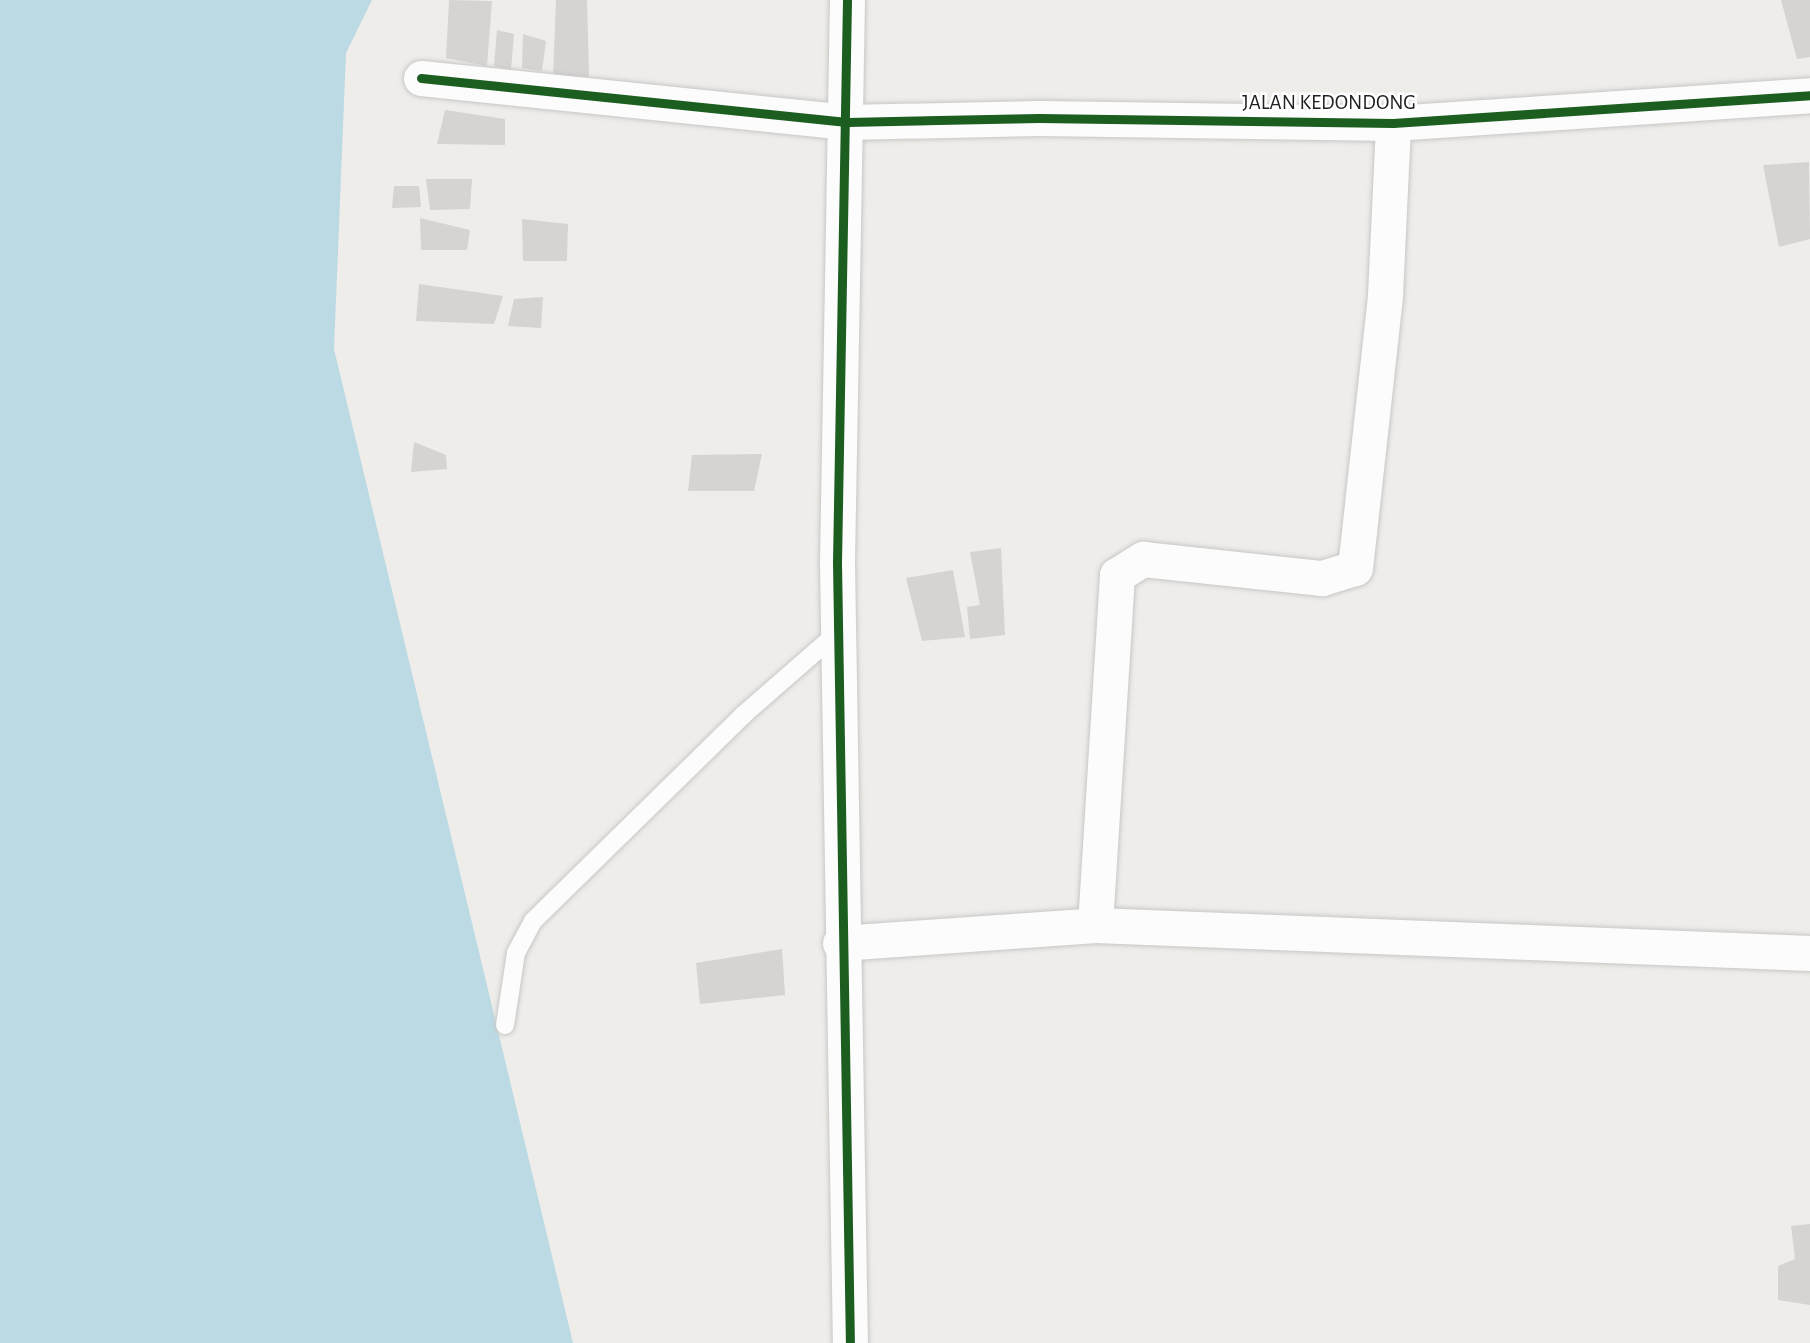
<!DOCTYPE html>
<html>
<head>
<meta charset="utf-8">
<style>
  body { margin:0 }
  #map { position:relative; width:1810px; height:1343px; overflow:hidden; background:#efedea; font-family:"Alegreya Sans",sans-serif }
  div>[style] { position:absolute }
  .water>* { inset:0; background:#bcdae4 }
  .building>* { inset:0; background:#d6d3d1 }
  .roads { filter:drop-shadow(0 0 2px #c8c7c6) drop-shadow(0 0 2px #c8c7c6) }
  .lane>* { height:18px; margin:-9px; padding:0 9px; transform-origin:9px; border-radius:9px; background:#fdfcfc }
  .street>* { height:35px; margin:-17.5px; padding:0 17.5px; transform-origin:17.5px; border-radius:17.5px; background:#fdfcfc }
  .cycleway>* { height:9px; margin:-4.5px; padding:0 4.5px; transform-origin:4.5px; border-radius:4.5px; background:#1b5e20 }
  span { translate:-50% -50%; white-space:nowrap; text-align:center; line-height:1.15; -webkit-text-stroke:5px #fff; paint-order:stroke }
  .street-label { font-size:21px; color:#212121 }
</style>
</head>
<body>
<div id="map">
  <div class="water">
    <i style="clip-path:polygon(0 0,372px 0,346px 53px,334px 349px,573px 1343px,0 1343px)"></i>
  </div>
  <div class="building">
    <i style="clip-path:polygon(449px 0,492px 1px,487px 66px,446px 58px)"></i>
    <i style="clip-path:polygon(556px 0,587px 0,589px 77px,553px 76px)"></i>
    <i style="clip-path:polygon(1781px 0,1810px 0,1810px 57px,1797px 59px)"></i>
    <i style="clip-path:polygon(497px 30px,514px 34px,511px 70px,494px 66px)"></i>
    <i style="clip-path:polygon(523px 34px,546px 41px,542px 71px,522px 68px)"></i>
    <i style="clip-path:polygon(445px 110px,505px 119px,505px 145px,437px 144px)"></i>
    <i style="clip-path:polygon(1809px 162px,1810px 239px,1779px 247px,1763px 165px)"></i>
    <i style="clip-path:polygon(426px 179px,472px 179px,470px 209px,430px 210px)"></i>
    <i style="clip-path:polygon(394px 186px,419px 186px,421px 207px,392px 208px)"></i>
    <i style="clip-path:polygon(420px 218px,470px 230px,467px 250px,421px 250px)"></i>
    <i style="clip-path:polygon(522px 219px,568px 224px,567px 261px,523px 261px)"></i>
    <i style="clip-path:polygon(419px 284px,503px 296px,494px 324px,416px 321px)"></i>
    <i style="clip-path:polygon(543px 297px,541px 328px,508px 326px,514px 299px)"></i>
    <i style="clip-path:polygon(414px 442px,446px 455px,447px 469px,411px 472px)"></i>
    <i style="clip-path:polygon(762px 454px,754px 491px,688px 491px,692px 455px)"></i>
    <i style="clip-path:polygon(1001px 548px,1005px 635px,970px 639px,967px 607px,980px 605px,970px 552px)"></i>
    <i style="clip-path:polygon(953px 570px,965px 637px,922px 641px,906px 578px)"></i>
    <i style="clip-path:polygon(782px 949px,785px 995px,700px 1004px,696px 963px)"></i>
    <i style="clip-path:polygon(1810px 1224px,1810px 1305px,1778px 1300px,1778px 1266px,1795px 1259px,1791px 1226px)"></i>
  </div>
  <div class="roads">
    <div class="lane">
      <i style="left:505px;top:1025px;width:73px;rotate:-81.3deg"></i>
      <i style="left:516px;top:953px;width:36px;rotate:-62deg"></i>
      <i style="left:533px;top:921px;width:294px;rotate:-44.4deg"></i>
      <i style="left:743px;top:715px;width:125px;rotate:-41.1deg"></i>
    </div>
    <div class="street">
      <i style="left:847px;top:0;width:563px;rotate:91.02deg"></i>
      <i style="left:837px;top:563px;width:780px;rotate:89.05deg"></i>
      <i style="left:421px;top:78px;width:428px;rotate:5.9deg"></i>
      <i style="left:847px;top:122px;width:192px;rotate:-1.2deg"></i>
      <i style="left:1039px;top:118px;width:354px;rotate:0.8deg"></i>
      <i style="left:1393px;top:123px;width:418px;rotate:-3.8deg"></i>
      <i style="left:1095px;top:925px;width:351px;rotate:-86.4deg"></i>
      <i style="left:1117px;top:575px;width:31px;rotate:-32deg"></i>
      <i style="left:1143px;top:559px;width:180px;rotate:6.1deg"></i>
      <i style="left:1322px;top:578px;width:34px;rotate:-17deg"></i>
      <i style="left:1355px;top:568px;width:275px;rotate:-83.7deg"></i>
      <i style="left:1385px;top:295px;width:172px;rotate:-87.3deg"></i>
      <i style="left:840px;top:943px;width:256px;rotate:-4deg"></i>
      <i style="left:1095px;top:925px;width:716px;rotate:2.24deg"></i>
    </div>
  </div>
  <div class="cycleway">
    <i style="left:847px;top:0;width:563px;rotate:91.02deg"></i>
    <i style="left:837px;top:563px;width:780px;rotate:89.05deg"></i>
    <i style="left:421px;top:78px;width:428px;rotate:5.9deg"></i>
    <i style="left:847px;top:122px;width:192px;rotate:-1.2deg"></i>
    <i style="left:1039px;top:118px;width:354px;rotate:0.8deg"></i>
    <i style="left:1393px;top:123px;width:418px;rotate:-3.8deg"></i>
  </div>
  <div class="street-label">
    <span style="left:1329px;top:103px">JALAN KEDONDONG</span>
  </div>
</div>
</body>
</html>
